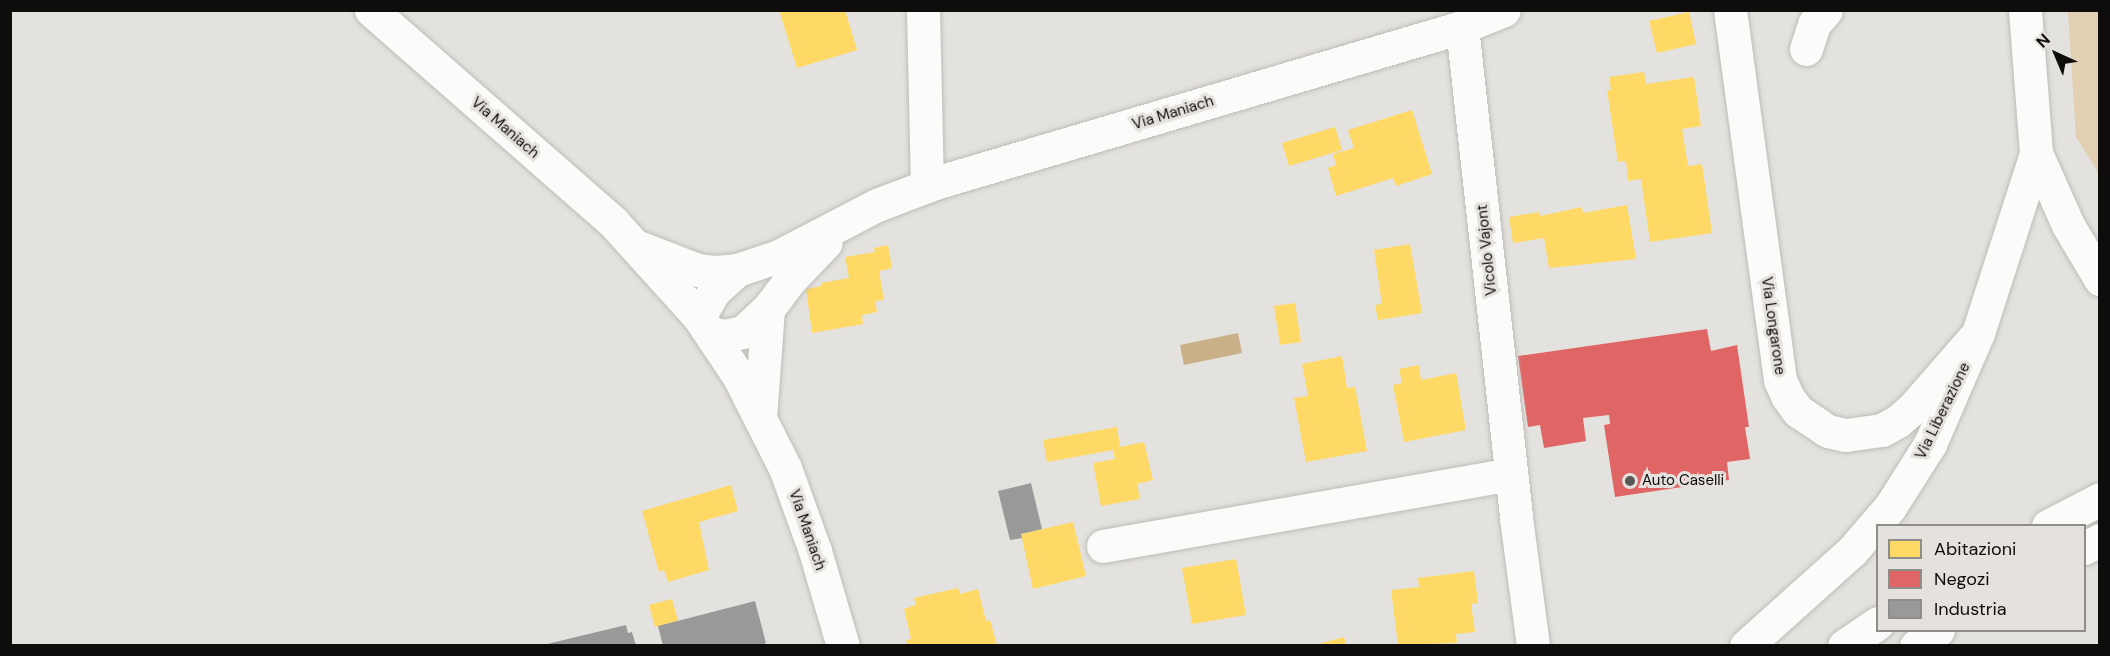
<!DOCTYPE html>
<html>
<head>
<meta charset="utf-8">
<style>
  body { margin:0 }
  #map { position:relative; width:2110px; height:656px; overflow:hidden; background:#e4e2df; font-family:"DM Sans",sans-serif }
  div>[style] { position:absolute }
  .green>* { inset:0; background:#e3cfb1 }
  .water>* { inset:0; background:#c9b089 }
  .homes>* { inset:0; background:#ffd966 }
  .shops>* { inset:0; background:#e06666 }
  .industry>* { inset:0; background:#999 }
  .roads { filter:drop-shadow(0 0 2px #bdbcb9) drop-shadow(0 0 2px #bdbcb9) }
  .minor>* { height:33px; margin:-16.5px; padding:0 16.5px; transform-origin:16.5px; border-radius:16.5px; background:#fbfbfa }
  .major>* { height:33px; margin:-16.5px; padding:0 16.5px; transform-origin:16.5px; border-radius:16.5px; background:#fbfbfa }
  .dots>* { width:16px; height:16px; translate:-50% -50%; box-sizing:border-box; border:3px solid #e5e2de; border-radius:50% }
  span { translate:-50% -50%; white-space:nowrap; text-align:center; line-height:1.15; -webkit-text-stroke:6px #e5e2de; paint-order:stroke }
  .street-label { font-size:15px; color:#0e0d0b }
  .poi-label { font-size:15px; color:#0e0d0b }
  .left { translate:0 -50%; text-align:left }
  .frame { position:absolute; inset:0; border:12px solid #0e0d0b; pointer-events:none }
  .legend { position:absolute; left:1876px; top:524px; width:210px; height:108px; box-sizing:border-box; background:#e5e2de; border:2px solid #8f8d8a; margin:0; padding:8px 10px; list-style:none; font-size:18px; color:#0e0d0b }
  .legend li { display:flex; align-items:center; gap:12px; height:30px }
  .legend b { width:30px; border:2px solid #8f8d8a }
  .north { position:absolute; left:2026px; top:24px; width:60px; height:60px; -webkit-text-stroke:4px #e5e2de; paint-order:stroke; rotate:316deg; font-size:16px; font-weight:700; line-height:24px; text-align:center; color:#0e0d0b }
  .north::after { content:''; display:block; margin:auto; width:21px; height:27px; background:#0e0d0b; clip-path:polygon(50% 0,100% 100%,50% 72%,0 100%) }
</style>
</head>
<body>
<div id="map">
  <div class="green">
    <i style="clip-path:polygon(2068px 11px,2099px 11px,2099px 174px,2076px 137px)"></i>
  </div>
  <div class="water">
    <i style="clip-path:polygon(1238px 333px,1242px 353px,1184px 365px,1180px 345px)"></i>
  </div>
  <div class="homes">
    <i style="clip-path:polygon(779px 10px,845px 10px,857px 50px,797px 68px)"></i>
    <i style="clip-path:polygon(1689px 12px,1696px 44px,1657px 53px,1649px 21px)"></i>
    <i style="clip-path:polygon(1644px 72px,1646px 84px,1694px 77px,1701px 126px,1682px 129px,1688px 166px,1702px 164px,1712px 233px,1650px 242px,1641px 179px,1628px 181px,1626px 161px,1618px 162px,1607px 90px,1611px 90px,1609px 77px)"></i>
    <i style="clip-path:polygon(1412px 110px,1432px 174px,1396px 186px,1393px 178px,1336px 196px,1328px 168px,1336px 165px,1333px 154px,1354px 148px,1348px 130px)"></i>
    <i style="clip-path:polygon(1335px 127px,1342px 150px,1289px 166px,1282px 143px)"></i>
    <i style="clip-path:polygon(1627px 205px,1636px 259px,1549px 268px,1544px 238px,1513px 243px,1509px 217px,1540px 212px,1540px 216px,1582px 207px,1583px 213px)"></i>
    <i style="clip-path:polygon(1410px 244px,1422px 313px,1378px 320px,1375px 305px,1382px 304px,1374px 250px)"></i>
    <i style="clip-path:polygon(888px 245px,892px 268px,879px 271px,884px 300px,875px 301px,877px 312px,862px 315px,863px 324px,812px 333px,806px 289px,822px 286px,821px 283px,849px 278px,845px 257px,875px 252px,874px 248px)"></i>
    <i style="clip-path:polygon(1295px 303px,1301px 342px,1280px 345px,1274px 306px)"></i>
    <i style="clip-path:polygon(1342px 356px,1347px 388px,1355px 387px,1367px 451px,1306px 462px,1294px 398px,1308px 396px,1302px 364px)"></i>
    <i style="clip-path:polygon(1419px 365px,1421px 380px,1456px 373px,1466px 430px,1404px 442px,1393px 385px,1402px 383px,1399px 369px)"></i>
    <i style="clip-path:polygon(1117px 427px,1120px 447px,1144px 442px,1153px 480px,1137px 484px,1140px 499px,1101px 506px,1093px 463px,1115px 459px,1113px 450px,1047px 462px,1043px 440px)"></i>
    <i style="clip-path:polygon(731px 485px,738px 511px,699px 522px,709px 570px,668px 582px,664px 570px,659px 572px,642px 511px)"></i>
    <i style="clip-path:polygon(1073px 522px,1086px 576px,1033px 589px,1021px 534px)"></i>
    <i style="clip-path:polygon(1236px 559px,1246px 615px,1192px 624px,1182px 568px)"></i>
    <i style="clip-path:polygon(1474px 571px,1478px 603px,1471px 604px,1475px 632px,1456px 634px,1457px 643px,1398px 645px,1391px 590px,1419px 587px,1418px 578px)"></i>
    <i style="clip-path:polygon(958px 588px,960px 594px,978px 589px,986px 621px,990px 620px,997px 645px,908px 645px,906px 640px,911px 639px,904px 609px,916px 605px,914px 598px)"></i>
    <i style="clip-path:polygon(672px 599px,678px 621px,655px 627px,649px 605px)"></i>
    <i style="clip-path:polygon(1344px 637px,1346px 645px,1315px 645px)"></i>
  </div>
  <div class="shops">
    <i style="clip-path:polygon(1707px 329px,1711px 351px,1737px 345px,1749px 427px,1745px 427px,1750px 459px,1727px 462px,1729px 480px,1615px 497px,1604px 425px,1610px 424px,1609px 415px,1583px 418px,1586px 441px,1544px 448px,1540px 425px,1528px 427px,1518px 356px)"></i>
  </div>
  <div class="industry">
    <i style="clip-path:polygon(1031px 483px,1042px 529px,1021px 534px,1022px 538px,1010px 540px,998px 491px)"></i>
    <i style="clip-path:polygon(755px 601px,766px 643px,759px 646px,663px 646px,658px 626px)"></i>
    <i style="clip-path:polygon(626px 625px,628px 633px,632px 632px,636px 646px,547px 644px)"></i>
  </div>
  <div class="roads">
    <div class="minor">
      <i style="left:923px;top:10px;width:176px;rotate:88.7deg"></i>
      <i style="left:1730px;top:10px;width:373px;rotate:82.3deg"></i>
      <i style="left:1780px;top:380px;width:17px;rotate:66deg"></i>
      <i style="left:1787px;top:396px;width:19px;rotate:54deg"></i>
      <i style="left:1798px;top:411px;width:36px;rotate:34deg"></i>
      <i style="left:1828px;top:431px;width:18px;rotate:13deg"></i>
      <i style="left:1846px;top:435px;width:36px;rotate:-8deg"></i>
      <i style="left:1882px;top:430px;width:18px;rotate:-29deg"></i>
      <i style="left:1898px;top:421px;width:18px;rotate:-41deg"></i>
      <i style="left:1912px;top:409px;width:93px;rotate:-48.9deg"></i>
      <i style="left:1462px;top:27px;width:494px;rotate:83.7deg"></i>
      <i style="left:1516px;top:518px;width:129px;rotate:82.4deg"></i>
      <i style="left:1806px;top:49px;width:26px;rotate:-72deg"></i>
      <i style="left:1814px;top:24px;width:18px;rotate:-49deg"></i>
      <i style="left:638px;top:247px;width:64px;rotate:21deg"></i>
      <i style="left:698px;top:270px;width:17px;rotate:7deg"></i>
      <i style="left:715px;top:272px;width:22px;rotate:-5deg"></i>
      <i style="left:699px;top:317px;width:30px;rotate:-60deg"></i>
      <i style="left:714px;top:291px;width:31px;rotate:-42deg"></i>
      <i style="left:737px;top:270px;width:44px;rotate:-18.4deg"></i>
      <i style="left:779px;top:256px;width:110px;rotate:-27.5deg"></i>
      <i style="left:877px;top:205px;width:62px;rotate:-20.8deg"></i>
      <i style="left:935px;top:183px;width:550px;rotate:-16.49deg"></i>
      <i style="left:1462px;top:27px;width:45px;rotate:-22deg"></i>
      <i style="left:710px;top:333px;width:14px;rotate:12deg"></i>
      <i style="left:724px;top:336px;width:19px;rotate:-12deg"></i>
      <i style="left:743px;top:332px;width:34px;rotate:-43deg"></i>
      <i style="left:768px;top:309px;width:36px;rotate:-53deg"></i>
      <i style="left:790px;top:280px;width:52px;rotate:-46.5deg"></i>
      <i style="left:760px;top:418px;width:109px;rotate:-85.8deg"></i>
      <i style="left:1103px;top:546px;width:414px;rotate:-10deg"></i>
      <i style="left:2084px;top:548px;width:18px;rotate:-27deg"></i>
      <i style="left:1916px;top:646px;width:27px;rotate:-36deg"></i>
    </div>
    <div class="major">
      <i style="left:371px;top:10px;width:322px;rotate:41.2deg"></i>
      <i style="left:613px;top:222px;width:128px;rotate:47.8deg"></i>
      <i style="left:699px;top:317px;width:72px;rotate:56.3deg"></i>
      <i style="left:739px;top:377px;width:102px;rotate:63.2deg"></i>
      <i style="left:785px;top:468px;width:88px;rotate:70.1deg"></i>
      <i style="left:815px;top:551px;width:99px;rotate:73.6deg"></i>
      <i style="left:2025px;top:10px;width:143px;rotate:85.6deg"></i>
      <i style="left:2036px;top:153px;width:79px;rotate:66deg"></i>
      <i style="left:2068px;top:225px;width:63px;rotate:59.3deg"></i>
      <i style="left:2048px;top:526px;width:59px;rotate:-27.4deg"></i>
      <i style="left:1746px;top:646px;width:142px;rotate:-41.9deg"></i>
      <i style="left:1852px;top:551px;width:58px;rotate:-49.2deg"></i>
      <i style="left:1890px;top:507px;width:75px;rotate:-57.6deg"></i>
      <i style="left:1930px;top:444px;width:121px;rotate:-66.6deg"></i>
      <i style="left:1978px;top:333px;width:189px;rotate:-72.1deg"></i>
      <i style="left:1844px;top:646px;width:41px;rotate:-34.1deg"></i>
    </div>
  </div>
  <div class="dots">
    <i style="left:1630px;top:481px;background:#595855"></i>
  </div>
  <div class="street-label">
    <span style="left:1173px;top:113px;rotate:-17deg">Via Maniach</span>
    <span style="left:505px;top:128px;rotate:41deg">Via Maniach</span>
    <span style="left:1487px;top:250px;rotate:-96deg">Vicolo Vajont</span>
    <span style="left:1773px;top:326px;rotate:82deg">Via Longarone</span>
    <span style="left:1943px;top:411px;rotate:-64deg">Via Liberazione</span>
    <span style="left:807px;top:530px;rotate:71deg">Via Maniach</span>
  </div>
  <div class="poi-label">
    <span class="left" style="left:1642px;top:481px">Auto Caselli</span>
  </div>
  <div class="frame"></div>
  <ul class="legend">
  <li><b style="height:16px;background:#ffd966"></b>Abitazioni</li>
  <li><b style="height:16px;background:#e06666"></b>Negozi</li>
  <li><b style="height:16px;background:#999"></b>Industria</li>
  </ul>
  <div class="north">N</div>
</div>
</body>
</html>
